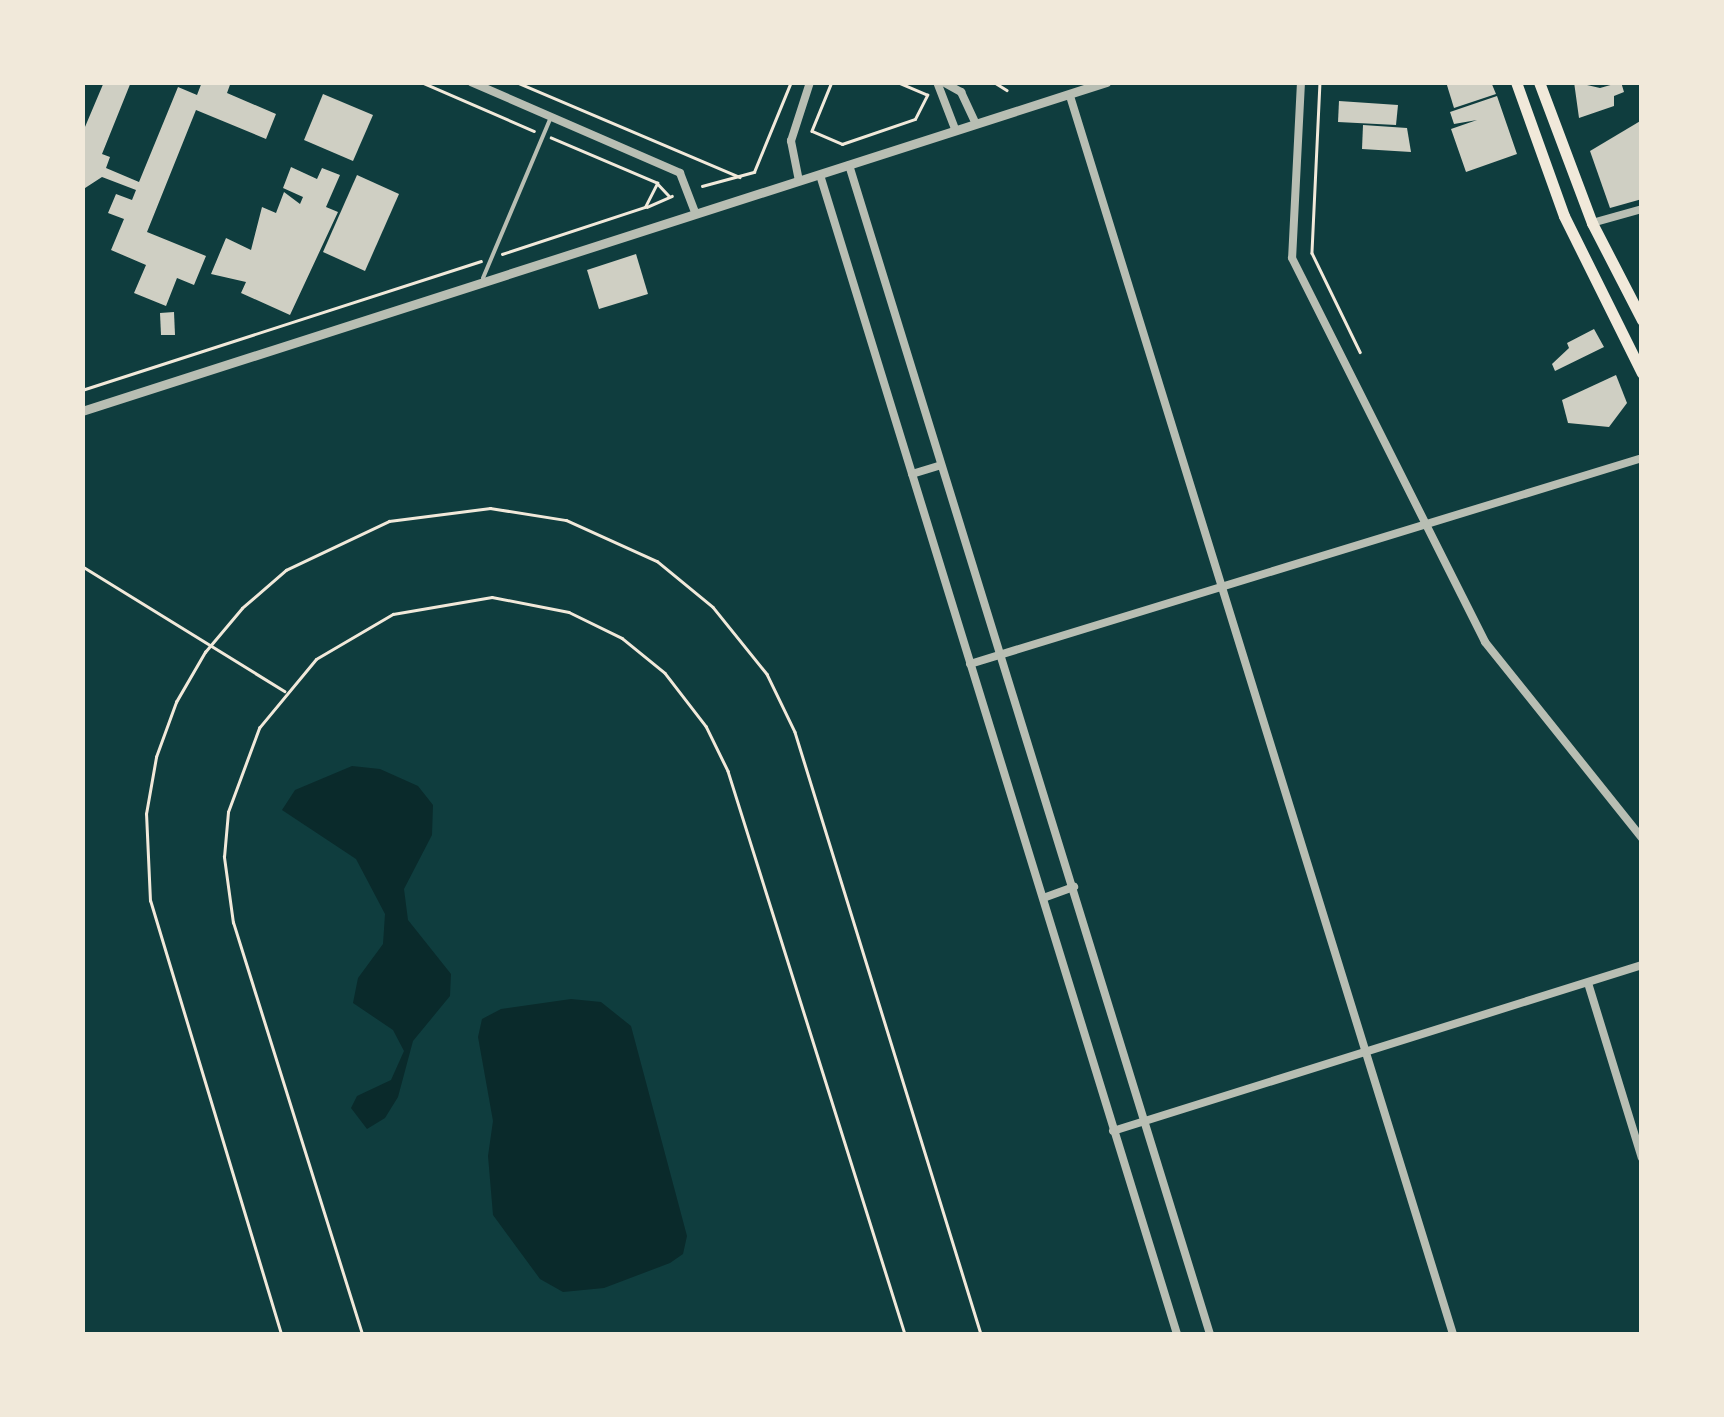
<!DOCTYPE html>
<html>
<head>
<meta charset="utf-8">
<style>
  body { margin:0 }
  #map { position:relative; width:1724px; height:1417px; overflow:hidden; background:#0f3d3e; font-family:"Playfair Display",serif }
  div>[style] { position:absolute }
  .water>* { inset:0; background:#0a2a2b }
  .building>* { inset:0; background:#cfcfc3 }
  .path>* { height:2.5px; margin:-1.25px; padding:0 1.25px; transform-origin:1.25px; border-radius:1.25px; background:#f1e9da }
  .service>* { height:4px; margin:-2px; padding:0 2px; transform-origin:2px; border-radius:2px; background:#b8beb3 }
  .minor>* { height:8px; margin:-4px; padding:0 4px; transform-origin:4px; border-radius:4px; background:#b8beb3 }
  .tertiary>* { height:9px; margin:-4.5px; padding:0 4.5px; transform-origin:4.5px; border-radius:4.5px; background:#b8beb3 }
  .primary>* { height:11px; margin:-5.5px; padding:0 5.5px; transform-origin:5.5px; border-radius:5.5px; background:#f1e9da }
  span { translate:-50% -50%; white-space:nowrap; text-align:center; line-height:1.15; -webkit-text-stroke:10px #f1e9da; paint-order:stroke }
  .frame { position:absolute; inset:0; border:85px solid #f1e9da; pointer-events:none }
</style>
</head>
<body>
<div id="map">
  <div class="water">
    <i style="clip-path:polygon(352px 766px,380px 769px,418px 786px,433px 805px,432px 835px,404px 889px,408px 920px,451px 974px,450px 996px,413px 1041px,398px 1097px,385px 1118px,367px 1129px,351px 1108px,357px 1096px,391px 1080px,404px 1051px,393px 1030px,353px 1003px,358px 978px,383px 944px,385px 914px,356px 859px,282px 810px,295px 790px)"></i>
    <i style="clip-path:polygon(571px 999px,601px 1002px,631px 1026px,687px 1236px,683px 1254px,670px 1263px,604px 1288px,563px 1292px,540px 1279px,493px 1215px,488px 1156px,493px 1121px,478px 1037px,482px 1019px,501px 1009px)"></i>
  </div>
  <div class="building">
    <i style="clip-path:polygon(104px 82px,131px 82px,102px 154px,110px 157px,106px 168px,139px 182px,178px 87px,197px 95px,202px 82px,231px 82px,227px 93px,276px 114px,266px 139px,196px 110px,147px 232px,206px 256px,194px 285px,177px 278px,166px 306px,134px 293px,146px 265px,111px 250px,124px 219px,108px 213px,116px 194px,132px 200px,136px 190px,102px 177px,82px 190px,82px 134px)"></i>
    <i style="clip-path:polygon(1446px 82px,1491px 82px,1496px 94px,1454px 108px)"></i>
    <i style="clip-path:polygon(1574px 82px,1600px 88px,1621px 82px,1624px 92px,1614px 96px,1614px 106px,1579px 118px)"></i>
    <i style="clip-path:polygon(323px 94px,373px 115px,353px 161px,304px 140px)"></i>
    <i style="clip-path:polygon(1497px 96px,1517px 154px,1466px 172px,1451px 129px,1477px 120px,1454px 124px,1450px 112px)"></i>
    <i style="clip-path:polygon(1339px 101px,1398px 105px,1396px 125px,1338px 122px)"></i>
    <i style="clip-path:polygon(1642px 120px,1642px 199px,1610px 208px,1590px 151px)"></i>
    <i style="clip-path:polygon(1363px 125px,1407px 128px,1411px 152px,1362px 149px)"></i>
    <i style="clip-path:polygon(291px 167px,317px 179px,322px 168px,340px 175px,326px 207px,338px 212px,290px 315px,241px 293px,246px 282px,211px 274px,226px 238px,251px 250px,262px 207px,276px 213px,284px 192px,300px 204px,303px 197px,283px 188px)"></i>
    <i style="clip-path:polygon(357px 175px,399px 194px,365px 271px,323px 252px)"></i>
    <i style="clip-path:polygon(636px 254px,648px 294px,599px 309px,587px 270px)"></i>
    <i style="clip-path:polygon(174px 312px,175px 335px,161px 335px,160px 313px)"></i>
    <i style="clip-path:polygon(1594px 329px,1604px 347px,1555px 371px,1552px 364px,1569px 348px,1567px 343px)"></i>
    <i style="clip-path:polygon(1616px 375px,1627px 403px,1609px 427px,1568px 423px,1562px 400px)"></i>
  </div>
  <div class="path">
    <i style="left:421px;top:82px;width:123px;rotate:23.4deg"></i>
    <i style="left:516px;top:82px;width:243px;rotate:23deg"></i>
    <i style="left:832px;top:82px;width:53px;rotate:112.2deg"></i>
    <i style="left:812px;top:131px;width:33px;rotate:23deg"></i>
    <i style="left:842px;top:144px;width:77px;rotate:-18.9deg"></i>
    <i style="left:915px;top:119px;width:27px;rotate:-63deg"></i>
    <i style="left:927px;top:95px;width:34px;rotate:-157deg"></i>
    <i style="left:994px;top:82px;width:15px;rotate:32deg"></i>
    <i style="left:1320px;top:82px;width:171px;rotate:92.7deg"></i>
    <i style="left:1312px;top:253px;width:110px;rotate:64.1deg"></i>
    <i style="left:658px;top:184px;width:16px;rotate:47deg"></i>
    <i style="left:702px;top:186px;width:54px;rotate:-15.1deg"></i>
    <i style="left:754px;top:172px;width:97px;rotate:-67.7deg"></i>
    <i style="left:647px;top:207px;width:27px;rotate:-24deg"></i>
    <i style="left:502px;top:254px;width:151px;rotate:-18.2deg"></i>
    <i style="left:645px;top:207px;width:27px;rotate:-63deg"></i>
    <i style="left:657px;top:183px;width:115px;rotate:-157deg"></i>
    <i style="left:82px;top:390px;width:419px;rotate:-17.9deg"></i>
    <i style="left:82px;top:566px;width:238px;rotate:31.7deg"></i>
    <i style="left:281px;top:1334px;width:452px;rotate:-106.8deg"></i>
    <i style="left:150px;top:901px;width:87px;rotate:-92.6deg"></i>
    <i style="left:146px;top:814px;width:58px;rotate:-80deg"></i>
    <i style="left:156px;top:757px;width:59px;rotate:-70deg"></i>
    <i style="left:176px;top:702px;width:58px;rotate:-59.9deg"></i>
    <i style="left:205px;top:652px;width:57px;rotate:-49.9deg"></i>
    <i style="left:242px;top:608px;width:58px;rotate:-40.8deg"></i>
    <i style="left:286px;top:570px;width:114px;rotate:-25.4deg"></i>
    <i style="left:389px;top:521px;width:102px;rotate:-7.3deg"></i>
    <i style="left:490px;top:508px;width:77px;rotate:9deg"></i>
    <i style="left:566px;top:520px;width:100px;rotate:24.3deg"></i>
    <i style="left:657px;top:561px;width:72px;rotate:39.4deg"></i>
    <i style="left:713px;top:607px;width:86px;rotate:51.1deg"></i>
    <i style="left:767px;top:674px;width:64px;rotate:64.2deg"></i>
    <i style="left:795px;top:732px;width:630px;rotate:72.83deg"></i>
    <i style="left:362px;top:1334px;width:431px;rotate:-107.4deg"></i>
    <i style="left:233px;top:923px;width:67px;rotate:-97.8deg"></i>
    <i style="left:224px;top:857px;width:45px;rotate:-84.9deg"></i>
    <i style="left:228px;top:812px;width:90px;rotate:-69.7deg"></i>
    <i style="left:259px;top:728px;width:89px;rotate:-50.4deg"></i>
    <i style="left:316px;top:659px;width:89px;rotate:-30.3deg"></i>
    <i style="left:393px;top:614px;width:100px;rotate:-9.7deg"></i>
    <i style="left:492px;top:597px;width:78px;rotate:11deg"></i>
    <i style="left:569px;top:612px;width:59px;rotate:26.1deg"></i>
    <i style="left:622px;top:638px;width:55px;rotate:39.1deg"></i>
    <i style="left:665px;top:673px;width:67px;rotate:52.3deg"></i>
    <i style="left:706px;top:726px;width:50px;rotate:63.9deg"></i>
    <i style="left:728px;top:771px;width:590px;rotate:72.55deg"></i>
  </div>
  <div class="service">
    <i style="left:483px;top:278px;width:175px;rotate:-67.1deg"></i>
  </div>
  <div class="minor">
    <i style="left:471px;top:82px;width:228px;rotate:23.5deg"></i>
    <i style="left:680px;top:173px;width:42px;rotate:69deg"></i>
    <i style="left:937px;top:82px;width:50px;rotate:69deg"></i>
    <i style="left:943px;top:82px;width:21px;rotate:29deg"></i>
    <i style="left:961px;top:92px;width:33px;rotate:65deg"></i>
    <i style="left:1301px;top:82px;width:176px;rotate:92.9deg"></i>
    <i style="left:1292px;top:258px;width:430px;rotate:63.3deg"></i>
    <i style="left:1485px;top:642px;width:251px;rotate:51.3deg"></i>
    <i style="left:1070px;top:96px;width:1296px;rotate:72.81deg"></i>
    <i style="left:849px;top:165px;width:1223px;rotate:72.84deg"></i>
    <i style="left:820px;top:175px;width:1213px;rotate:72.88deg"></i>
    <i style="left:799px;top:181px;width:41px;rotate:-101.3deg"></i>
    <i style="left:791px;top:141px;width:62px;rotate:-72.1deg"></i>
    <i style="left:1592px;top:223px;width:52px;rotate:-15.6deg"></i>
    <i style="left:912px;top:474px;width:30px;rotate:-17deg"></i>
    <i style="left:970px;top:664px;width:703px;rotate:-17.04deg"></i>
    <i style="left:1046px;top:897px;width:30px;rotate:-20deg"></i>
    <i style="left:1588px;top:983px;width:183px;rotate:72.9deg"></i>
    <i style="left:1113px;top:1131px;width:554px;rotate:-17.42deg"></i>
  </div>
  <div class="tertiary">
    <i style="left:82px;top:411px;width:1076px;rotate:-17.81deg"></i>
  </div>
  <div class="primary">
    <i style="left:1516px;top:82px;width:142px;rotate:70.3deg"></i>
    <i style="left:1564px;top:216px;width:175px;rotate:63.6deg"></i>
    <i style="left:1539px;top:82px;width:151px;rotate:69.4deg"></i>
    <i style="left:1592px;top:223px;width:109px;rotate:62.7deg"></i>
  </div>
  <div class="frame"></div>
</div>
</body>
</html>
